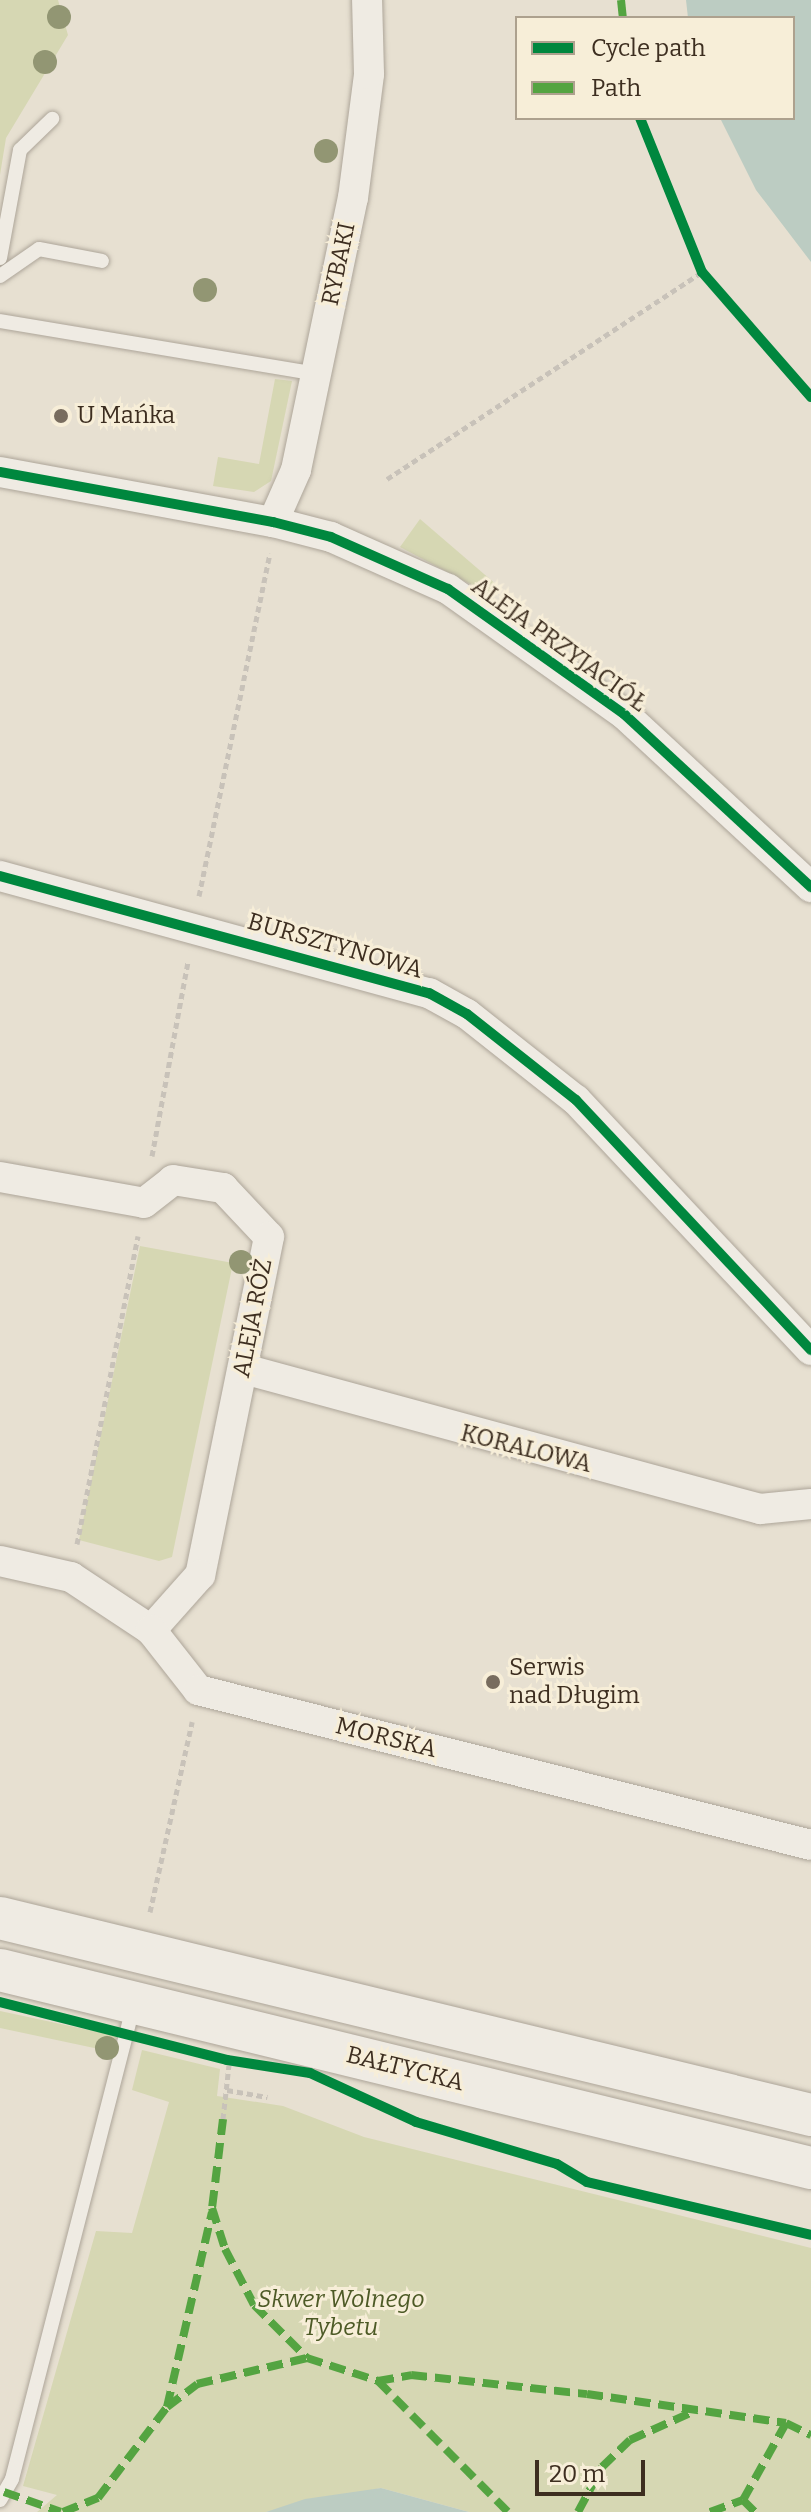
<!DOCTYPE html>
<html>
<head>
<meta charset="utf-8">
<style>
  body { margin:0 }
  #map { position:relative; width:811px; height:2512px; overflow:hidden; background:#e7e0d1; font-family:Bitter,serif }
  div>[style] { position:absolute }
  .green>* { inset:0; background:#d6d7b3 }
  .water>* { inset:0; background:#bcccc2 }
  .path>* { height:5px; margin-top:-2.5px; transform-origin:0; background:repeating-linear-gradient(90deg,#c8c2b9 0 6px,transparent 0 10px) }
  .roads { filter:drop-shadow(0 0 2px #ada599) drop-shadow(0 0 2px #ada599) }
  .service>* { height:14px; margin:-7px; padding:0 7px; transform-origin:7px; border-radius:7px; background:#efebe3 }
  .minor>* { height:30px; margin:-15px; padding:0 15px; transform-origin:15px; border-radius:15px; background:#efebe3 }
  .secondary>* { height:42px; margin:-21px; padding:0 21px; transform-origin:21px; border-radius:21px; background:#efebe3 }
  .quiet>* { height:8px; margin-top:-4px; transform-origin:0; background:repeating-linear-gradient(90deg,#54a441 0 16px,transparent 0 24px) }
  .cycleway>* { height:10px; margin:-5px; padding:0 5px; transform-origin:5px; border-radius:5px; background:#00873e }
  .trees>* { width:24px; height:24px; margin:-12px; border-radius:50%; background:#929673 }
  .dots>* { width:22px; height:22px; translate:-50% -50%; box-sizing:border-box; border:4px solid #f7eed8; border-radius:50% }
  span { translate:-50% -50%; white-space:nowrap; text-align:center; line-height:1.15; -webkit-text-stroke:6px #f7eed8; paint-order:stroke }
  .street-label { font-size:24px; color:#3d2e20 }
  .poi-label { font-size:24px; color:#3d2e20 }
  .left { translate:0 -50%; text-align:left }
  .park-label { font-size:24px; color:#4d5a26; font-style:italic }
  .legend { position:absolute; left:515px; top:16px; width:280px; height:104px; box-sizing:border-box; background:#f7eed8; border:2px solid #ada18e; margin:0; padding:10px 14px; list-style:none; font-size:24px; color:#3d2e20 }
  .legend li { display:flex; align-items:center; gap:16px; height:40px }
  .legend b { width:40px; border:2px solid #ada18e }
  .scale { position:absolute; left:535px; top:2460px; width:110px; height:36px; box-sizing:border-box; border:4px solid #3d2e20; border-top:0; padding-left:10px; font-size:24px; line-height:28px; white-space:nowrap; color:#3d2e20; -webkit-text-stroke:6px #f7eed8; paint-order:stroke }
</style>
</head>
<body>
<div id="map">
  <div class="green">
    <i style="clip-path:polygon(0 0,58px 0,68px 35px,6px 138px,0 175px)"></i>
    <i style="clip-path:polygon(275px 379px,292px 381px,271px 481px,254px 492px,213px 486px,218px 457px,259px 464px)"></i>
    <i style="clip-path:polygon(420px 519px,498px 586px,489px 594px,400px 547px)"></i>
    <i style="clip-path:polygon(140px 1246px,233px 1263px,172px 1557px,159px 1561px,79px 1540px)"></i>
    <i style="clip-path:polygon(0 2011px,117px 2036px,113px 2052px,0 2028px)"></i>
    <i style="clip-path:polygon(142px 2050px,220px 2069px,217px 2096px,283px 2106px,364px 2137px,811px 2248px,811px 2512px,469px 2512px,381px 2488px,266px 2512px,37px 2512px,57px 2495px,23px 2486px,96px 2231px,132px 2233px,169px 2102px,132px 2090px)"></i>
  </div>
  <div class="water">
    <i style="clip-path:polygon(686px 0,811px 0,811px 262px,756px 190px,720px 118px,793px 118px,793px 18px,688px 18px)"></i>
    <i style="clip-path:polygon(381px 2488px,469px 2512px,266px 2512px,305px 2499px)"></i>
  </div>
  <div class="path">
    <i style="left:387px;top:479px;width:377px;rotate:-33.3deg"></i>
    <i style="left:199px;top:896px;width:350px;rotate:-78.3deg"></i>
    <i style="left:152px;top:1156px;width:198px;rotate:-79.5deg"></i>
    <i style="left:77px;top:1544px;width:314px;rotate:-78.8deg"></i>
    <i style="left:150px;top:1912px;width:195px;rotate:-77.5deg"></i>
    <i style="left:227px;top:2090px;width:41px;rotate:9.9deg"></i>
    <i style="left:223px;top:2119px;width:54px;rotate:-83.7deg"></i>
  </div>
  <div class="roads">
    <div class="service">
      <i style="left:0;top:258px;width:110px;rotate:-79.5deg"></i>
      <i style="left:20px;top:150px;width:45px;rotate:-44.1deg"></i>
      <i style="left:0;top:276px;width:47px;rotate:-34.7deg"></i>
      <i style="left:39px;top:249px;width:64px;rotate:10.8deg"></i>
      <i style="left:0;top:321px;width:320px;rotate:9.5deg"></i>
      <i style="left:0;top:2500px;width:24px;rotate:-60deg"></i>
      <i style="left:12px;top:2479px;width:487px;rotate:-75.6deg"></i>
    </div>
    <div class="minor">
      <i style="left:0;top:472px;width:278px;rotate:10.4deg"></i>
      <i style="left:273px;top:522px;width:60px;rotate:14.5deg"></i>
      <i style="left:331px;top:537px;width:128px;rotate:24deg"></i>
      <i style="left:448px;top:589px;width:216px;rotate:35.4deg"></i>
      <i style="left:624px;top:714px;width:255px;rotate:42.8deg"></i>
      <i style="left:273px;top:522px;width:57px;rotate:-66.1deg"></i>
      <i style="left:296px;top:470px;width:278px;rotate:-78.2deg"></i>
      <i style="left:353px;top:198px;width:125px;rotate:-82.6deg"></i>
      <i style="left:369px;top:74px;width:74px;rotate:-91.5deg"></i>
      <i style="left:0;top:876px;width:445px;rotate:15.3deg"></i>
      <i style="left:429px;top:993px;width:43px;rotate:28.9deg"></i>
      <i style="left:467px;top:1014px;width:139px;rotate:38.3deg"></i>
      <i style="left:576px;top:1100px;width:343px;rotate:46.8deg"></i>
      <i style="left:0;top:1177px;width:146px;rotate:10.2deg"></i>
      <i style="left:144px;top:1203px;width:37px;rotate:-38deg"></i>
      <i style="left:173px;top:1180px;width:51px;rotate:9.1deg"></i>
      <i style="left:223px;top:1188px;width:67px;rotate:46.8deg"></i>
      <i style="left:269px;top:1237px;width:345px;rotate:101.5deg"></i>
      <i style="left:200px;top:1575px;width:74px;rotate:131.7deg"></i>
      <i style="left:244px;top:1369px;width:535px;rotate:15.18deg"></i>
      <i style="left:760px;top:1509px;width:51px;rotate:-5.6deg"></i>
      <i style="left:0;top:1561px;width:73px;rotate:12.7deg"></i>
      <i style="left:71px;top:1577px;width:96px;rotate:33.5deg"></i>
      <i style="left:151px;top:1630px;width:76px;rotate:51.9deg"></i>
      <i style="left:198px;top:1690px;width:632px;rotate:14.19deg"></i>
    </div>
    <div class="secondary">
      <i style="left:0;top:1918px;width:835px;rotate:13.65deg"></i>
      <i style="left:0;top:1970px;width:835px;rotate:13.72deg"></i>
    </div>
  </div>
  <div class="quiet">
    <i style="left:621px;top:0;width:18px;rotate:84deg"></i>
    <i style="left:223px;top:2119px;width:90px;rotate:97deg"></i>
    <i style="left:212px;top:2208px;width:43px;rotate:72.4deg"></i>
    <i style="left:225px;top:2249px;width:63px;rotate:62.6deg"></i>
    <i style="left:254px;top:2305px;width:75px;rotate:45deg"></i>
    <i style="left:307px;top:2358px;width:75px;rotate:17.9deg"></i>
    <i style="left:378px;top:2381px;width:34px;rotate:-10deg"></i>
    <i style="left:411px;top:2375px;width:177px;rotate:6.2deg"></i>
    <i style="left:587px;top:2394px;width:201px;rotate:8.3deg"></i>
    <i style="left:786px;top:2423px;width:28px;rotate:26deg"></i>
    <i style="left:378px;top:2381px;width:185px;rotate:45.2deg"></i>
    <i style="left:167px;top:2407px;width:200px;rotate:-77deg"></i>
    <i style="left:4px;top:2492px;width:60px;rotate:19.3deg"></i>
    <i style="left:743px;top:2500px;width:17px;rotate:45deg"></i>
    <i style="left:63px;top:2512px;width:38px;rotate:-22deg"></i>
    <i style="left:98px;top:2498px;width:114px;rotate:-52.8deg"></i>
    <i style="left:167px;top:2407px;width:38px;rotate:-37deg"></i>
    <i style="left:197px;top:2384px;width:113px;rotate:-13.3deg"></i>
    <i style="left:578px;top:2512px;width:51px;rotate:-61.9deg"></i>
    <i style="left:602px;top:2467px;width:39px;rotate:-44deg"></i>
    <i style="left:630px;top:2440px;width:73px;rotate:-24.1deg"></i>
    <i style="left:710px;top:2512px;width:35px;rotate:-20deg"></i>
    <i style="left:743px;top:2500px;width:88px;rotate:-60.8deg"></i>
  </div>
  <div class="cycleway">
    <i style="left:640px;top:118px;width:166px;rotate:68.1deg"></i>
    <i style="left:702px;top:272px;width:166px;rotate:48.9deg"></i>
    <i style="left:0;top:472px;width:278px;rotate:10.4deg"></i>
    <i style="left:273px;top:522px;width:60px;rotate:14.5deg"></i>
    <i style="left:331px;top:537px;width:128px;rotate:24deg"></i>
    <i style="left:448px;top:589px;width:216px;rotate:35.4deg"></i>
    <i style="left:624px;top:714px;width:255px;rotate:42.8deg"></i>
    <i style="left:0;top:876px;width:445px;rotate:15.3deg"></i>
    <i style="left:429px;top:993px;width:43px;rotate:28.9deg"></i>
    <i style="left:467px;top:1014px;width:139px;rotate:38.3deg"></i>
    <i style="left:576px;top:1100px;width:343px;rotate:46.8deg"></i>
    <i style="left:0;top:2002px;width:234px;rotate:14.3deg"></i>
    <i style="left:227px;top:2060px;width:84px;rotate:8.9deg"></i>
    <i style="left:310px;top:2073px;width:117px;rotate:24.8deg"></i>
    <i style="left:416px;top:2122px;width:147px;rotate:16.6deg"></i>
    <i style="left:557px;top:2164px;width:35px;rotate:31deg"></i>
    <i style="left:587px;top:2182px;width:230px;rotate:13.3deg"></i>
  </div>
  <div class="trees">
    <i style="left:59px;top:17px"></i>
    <i style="left:45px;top:62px"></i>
    <i style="left:326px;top:151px"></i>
    <i style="left:205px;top:290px"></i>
    <i style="left:241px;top:1262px"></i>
    <i style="left:107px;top:2048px"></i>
  </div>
  <div class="dots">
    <i style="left:61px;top:416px;background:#786c5e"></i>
    <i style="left:493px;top:1682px;background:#786c5e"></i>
  </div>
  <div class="street-label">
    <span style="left:339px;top:264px;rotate:-78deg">RYBAKI</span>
    <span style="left:559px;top:645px;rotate:36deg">ALEJA PRZYJACIÓŁ</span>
    <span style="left:335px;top:946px;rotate:16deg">BURSZTYNOWA</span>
    <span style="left:253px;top:1318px;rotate:-79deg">ALEJA RÓŻ</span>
    <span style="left:526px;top:1449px;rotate:14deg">KORALOWA</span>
    <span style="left:386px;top:1738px;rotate:14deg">MORSKA</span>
    <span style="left:405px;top:2069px;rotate:14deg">BAŁTYCKA</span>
  </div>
  <div class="poi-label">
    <span class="left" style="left:77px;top:416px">U Mańka</span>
    <span class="left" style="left:509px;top:1682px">Serwis<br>nad Długim</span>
  </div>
  <div class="park-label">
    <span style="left:341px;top:2314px">Skwer Wolnego<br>Tybetu</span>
  </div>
  <ul class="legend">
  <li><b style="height:10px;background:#00873e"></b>Cycle path</li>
  <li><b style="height:10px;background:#54a441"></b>Path</li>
  </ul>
  <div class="scale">20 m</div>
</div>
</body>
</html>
